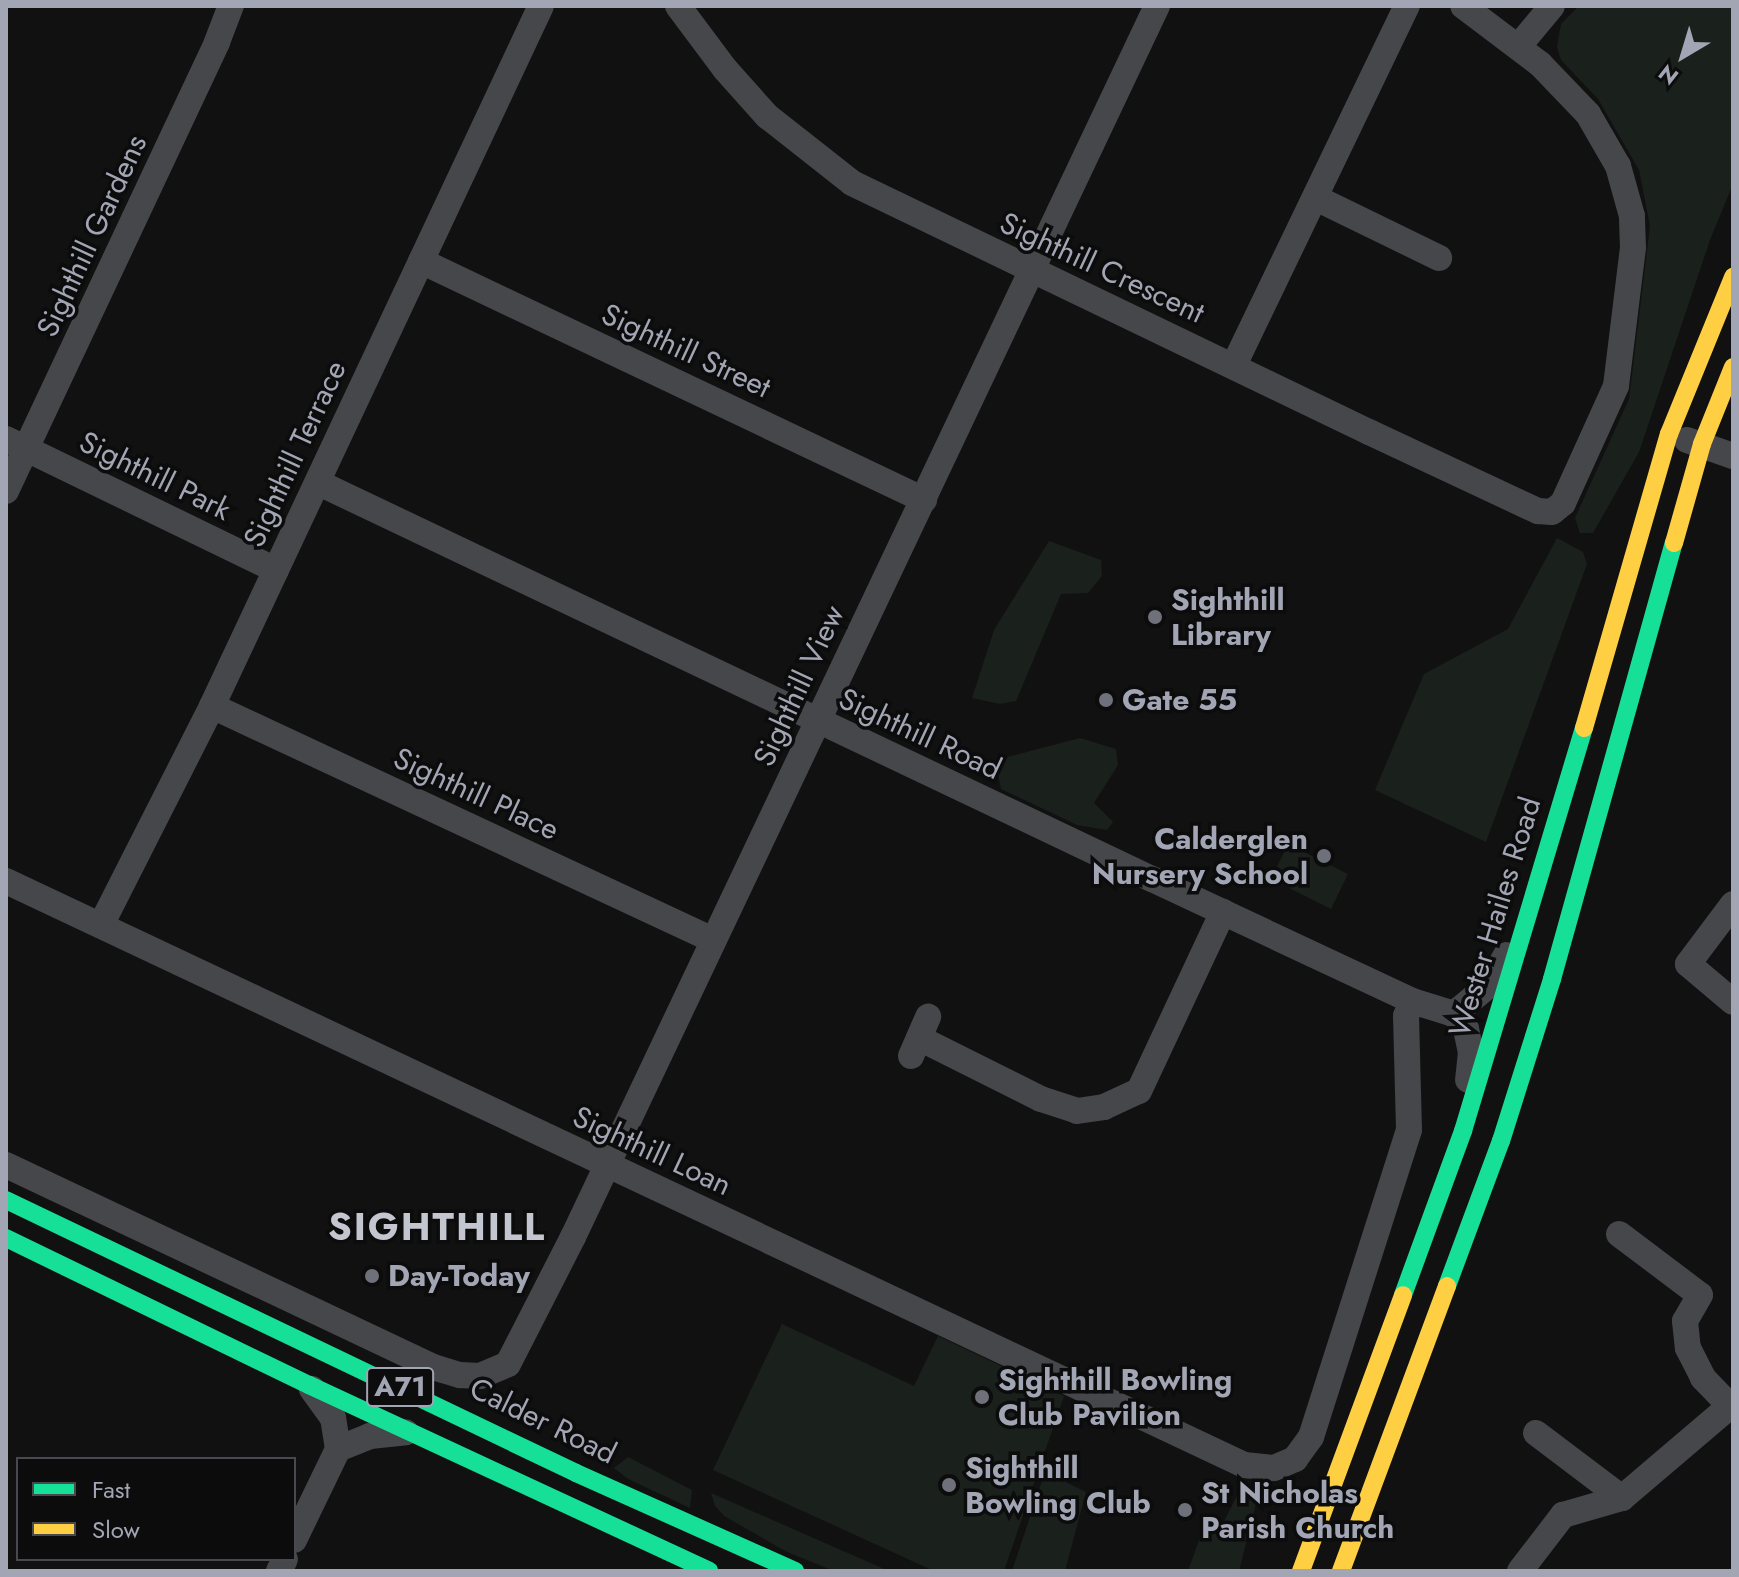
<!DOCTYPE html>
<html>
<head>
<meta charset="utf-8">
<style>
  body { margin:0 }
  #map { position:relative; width:1739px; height:1577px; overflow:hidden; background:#111; font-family:Jost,sans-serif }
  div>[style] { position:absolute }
  .green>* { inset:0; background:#1a201b }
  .street>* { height:26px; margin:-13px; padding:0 13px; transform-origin:13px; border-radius:13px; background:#46474a }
  .fast>* { height:18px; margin:-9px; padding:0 9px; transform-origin:9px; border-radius:9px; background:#16e098 }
  .slow>* { height:18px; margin:-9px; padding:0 9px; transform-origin:9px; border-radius:9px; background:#ffcf43 }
  .dots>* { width:22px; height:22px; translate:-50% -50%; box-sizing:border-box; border:4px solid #0c0c0d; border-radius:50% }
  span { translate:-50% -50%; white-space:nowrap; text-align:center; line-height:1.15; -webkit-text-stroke:7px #0c0c0d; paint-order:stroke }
  .shield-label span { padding:2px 6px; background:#0c0c0d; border:2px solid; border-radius:6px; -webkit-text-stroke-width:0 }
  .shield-label { font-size:28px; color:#a2a5b3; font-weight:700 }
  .street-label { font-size:30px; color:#a2a5b3 }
  .poi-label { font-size:30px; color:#a2a5b3; font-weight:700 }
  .left { translate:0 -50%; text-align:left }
  .right { translate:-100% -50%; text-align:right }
  .district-label { font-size:38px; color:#c3c5cf; font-weight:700; letter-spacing:2px }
  .frame { position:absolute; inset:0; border:8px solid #a2a5b3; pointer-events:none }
  .legend { position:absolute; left:16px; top:1457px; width:280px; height:104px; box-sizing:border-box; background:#0c0c0d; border:2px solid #48494f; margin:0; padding:10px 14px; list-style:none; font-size:24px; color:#a2a5b3 }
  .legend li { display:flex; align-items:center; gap:16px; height:40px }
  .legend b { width:40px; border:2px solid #48494f }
  .north { position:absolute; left:1643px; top:16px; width:80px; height:80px; -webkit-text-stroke:6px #0c0c0d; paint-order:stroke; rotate:218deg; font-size:22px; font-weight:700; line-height:32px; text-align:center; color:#a2a5b3 }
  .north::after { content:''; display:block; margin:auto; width:28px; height:36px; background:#a2a5b3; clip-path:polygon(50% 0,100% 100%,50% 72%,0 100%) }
</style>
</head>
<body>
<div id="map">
  <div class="green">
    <i style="clip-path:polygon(1579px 6px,1733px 6px,1733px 184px,1710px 240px,1639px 452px,1593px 533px,1580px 533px,1575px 518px,1629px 399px,1650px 226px,1639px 170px,1598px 99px,1561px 60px,1557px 47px,1561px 24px)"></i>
    <i style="clip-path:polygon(1557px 538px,1583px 552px,1587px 564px,1486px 842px,1375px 790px,1424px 674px,1508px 629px)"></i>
    <i style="clip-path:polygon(1049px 541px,1101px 560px,1102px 576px,1088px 593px,1061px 594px,1016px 701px,1000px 704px,972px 698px,994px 630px)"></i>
    <i style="clip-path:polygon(1080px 738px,1116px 749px,1118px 765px,1094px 803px,1113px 822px,1107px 830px,1077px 825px,1001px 789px,997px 769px,1007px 757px)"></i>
    <i style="clip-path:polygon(1288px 844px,1348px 874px,1331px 909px,1271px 879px)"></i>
    <i style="clip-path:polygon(782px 1324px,914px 1386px,938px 1336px,1064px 1396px,1004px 1571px,934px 1571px,713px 1470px)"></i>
    <i style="clip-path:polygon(628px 1457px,692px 1490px,690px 1508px,628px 1479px,614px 1468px)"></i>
    <i style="clip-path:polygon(1045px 1472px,1086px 1492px,1065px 1571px,1012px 1571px)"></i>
    <i style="clip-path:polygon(1243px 1484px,1259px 1492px,1239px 1571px,1188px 1571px,1204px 1526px,1219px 1531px)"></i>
    <i style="clip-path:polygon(711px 1493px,889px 1571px,834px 1571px,787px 1552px,724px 1516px,715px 1506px)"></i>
  </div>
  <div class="street">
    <i style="left:678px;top:6px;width:79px;rotate:53.3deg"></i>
    <i style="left:725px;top:69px;width:63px;rotate:48.2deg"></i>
    <i style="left:767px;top:116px;width:108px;rotate:38.2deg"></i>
    <i style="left:852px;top:183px;width:574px;rotate:25.72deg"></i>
    <i style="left:1369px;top:432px;width:187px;rotate:25.1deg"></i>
    <i style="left:1538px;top:511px;width:14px;rotate:4deg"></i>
    <i style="left:1552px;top:512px;width:14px;rotate:-39deg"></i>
    <i style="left:1563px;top:503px;width:128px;rotate:-65.6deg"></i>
    <i style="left:1616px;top:386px;width:139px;rotate:-83deg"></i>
    <i style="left:1633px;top:248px;width:32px;rotate:-92deg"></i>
    <i style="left:1632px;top:216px;width:52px;rotate:-105.6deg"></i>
    <i style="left:1618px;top:166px;width:60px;rotate:-120deg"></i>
    <i style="left:1588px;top:114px;width:69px;rotate:-133.8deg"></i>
    <i style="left:1540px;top:64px;width:96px;rotate:-143deg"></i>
    <i style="left:1518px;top:47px;width:53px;rotate:-50.3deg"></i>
    <i style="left:1316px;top:198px;width:137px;rotate:26deg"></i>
    <i style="left:421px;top:261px;width:557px;rotate:25.41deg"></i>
    <i style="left:1234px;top:365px;width:399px;rotate:-64.3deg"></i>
    <i style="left:6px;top:439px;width:300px;rotate:25.9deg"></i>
    <i style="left:1687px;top:440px;width:49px;rotate:19.2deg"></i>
    <i style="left:319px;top:483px;width:922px;rotate:25.43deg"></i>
    <i style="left:1152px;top:879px;width:287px;rotate:25.1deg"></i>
    <i style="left:1412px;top:1001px;width:44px;rotate:17.2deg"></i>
    <i style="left:1454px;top:1014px;width:19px;rotate:51deg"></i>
    <i style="left:1466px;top:1029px;width:24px;rotate:78deg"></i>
    <i style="left:1471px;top:1052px;width:28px;rotate:96deg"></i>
    <i style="left:6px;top:491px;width:496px;rotate:-64.8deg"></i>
    <i style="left:217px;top:42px;width:39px;rotate:-69deg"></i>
    <i style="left:212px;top:706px;width:553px;rotate:25.04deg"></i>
    <i style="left:6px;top:881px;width:1369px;rotate:25.25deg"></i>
    <i style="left:1244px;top:1465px;width:30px;rotate:6deg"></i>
    <i style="left:1274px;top:1468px;width:23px;rotate:-23deg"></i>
    <i style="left:1295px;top:1459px;width:27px;rotate:-54deg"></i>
    <i style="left:1311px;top:1437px;width:322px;rotate:-72.3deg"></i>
    <i style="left:1409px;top:1130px;width:114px;rotate:-91.5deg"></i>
    <i style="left:1406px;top:1016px;width:16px;rotate:-68deg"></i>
    <i style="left:1733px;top:904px;width:75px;rotate:126.9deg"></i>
    <i style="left:1688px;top:964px;width:59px;rotate:40.2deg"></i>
    <i style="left:101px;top:925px;width:246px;rotate:-63.1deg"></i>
    <i style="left:212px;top:706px;width:773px;rotate:-64.83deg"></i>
    <i style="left:1454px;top:1014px;width:47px;rotate:-39.8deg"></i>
    <i style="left:1490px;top:984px;width:33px;rotate:-61deg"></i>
    <i style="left:919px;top:1038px;width:136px;rotate:26.6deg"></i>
    <i style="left:1041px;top:1099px;width:38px;rotate:18deg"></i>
    <i style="left:1077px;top:1111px;width:27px;rotate:-8deg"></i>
    <i style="left:1104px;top:1107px;width:38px;rotate:-25deg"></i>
    <i style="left:1139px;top:1091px;width:198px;rotate:-64.9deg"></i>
    <i style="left:911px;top:1056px;width:43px;rotate:-66.4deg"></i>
    <i style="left:6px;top:1165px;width:472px;rotate:25.3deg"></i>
    <i style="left:433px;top:1367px;width:28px;rotate:17deg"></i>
    <i style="left:460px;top:1375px;width:20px;rotate:3deg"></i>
    <i style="left:480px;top:1376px;width:30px;rotate:-23deg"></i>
    <i style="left:508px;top:1364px;width:143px;rotate:-62.9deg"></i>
    <i style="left:573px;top:1237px;width:1363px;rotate:-64.62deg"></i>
    <i style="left:1619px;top:1234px;width:101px;rotate:37deg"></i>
    <i style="left:1700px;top:1295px;width:30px;rotate:120deg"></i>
    <i style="left:1685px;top:1321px;width:27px;rotate:84deg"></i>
    <i style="left:1688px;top:1348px;width:34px;rotate:63deg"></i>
    <i style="left:1703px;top:1378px;width:43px;rotate:45.9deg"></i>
    <i style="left:1536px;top:1433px;width:108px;rotate:37.1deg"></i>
    <i style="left:338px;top:1449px;width:35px;rotate:-22deg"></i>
    <i style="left:370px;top:1436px;width:36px;rotate:-6deg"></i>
    <i style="left:294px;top:1540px;width:101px;rotate:-64.2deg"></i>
    <i style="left:338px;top:1449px;width:31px;rotate:-99deg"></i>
    <i style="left:333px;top:1418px;width:36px;rotate:-126deg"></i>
    <i style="left:279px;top:1571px;width:13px;rotate:-63deg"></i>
    <i style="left:1520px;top:1571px;width:71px;rotate:-52.5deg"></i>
    <i style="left:1563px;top:1515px;width:61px;rotate:-16.1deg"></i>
    <i style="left:1622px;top:1498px;width:140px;rotate:-40.4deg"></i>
  </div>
  <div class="fast">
    <i style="left:6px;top:1200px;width:632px;rotate:25.59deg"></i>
    <i style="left:576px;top:1473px;width:240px;rotate:24.1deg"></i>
    <i style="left:6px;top:1238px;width:337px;rotate:25.9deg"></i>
    <i style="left:309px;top:1385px;width:441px;rotate:24.9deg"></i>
    <i style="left:1447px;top:1286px;width:155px;rotate:-69.6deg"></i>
    <i style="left:1501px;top:1141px;width:170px;rotate:-72.5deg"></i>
    <i style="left:1552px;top:979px;width:453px;rotate:-74.4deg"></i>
    <i style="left:1403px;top:1295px;width:175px;rotate:-69.9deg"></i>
    <i style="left:1463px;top:1131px;width:421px;rotate:-73.3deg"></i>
  </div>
  <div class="slow">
    <i style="left:1674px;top:543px;width:103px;rotate:-74.2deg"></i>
    <i style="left:1702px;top:444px;width:83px;rotate:-68.1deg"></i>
    <i style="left:1584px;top:728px;width:306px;rotate:-73.9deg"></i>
    <i style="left:1669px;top:434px;width:170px;rotate:-67.8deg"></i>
    <i style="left:1301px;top:1571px;width:294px;rotate:-69.7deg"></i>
    <i style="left:1341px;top:1571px;width:304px;rotate:-69.6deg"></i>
  </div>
  <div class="dots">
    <i style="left:1155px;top:617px;background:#6f717a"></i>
    <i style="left:1106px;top:700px;background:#6f717a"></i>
    <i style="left:1324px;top:856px;background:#6f717a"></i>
    <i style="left:372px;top:1276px;background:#6f717a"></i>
    <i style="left:982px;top:1397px;background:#6f717a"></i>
    <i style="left:949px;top:1485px;background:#6f717a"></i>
    <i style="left:1185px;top:1510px;background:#6f717a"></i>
  </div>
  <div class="shield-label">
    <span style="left:400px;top:1387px">A71</span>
  </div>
  <div class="street-label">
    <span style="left:92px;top:236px;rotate:-65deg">Sighthill Gardens</span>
    <span style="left:1102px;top:268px;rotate:25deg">Sighthill Crescent</span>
    <span style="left:686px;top:351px;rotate:25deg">Sighthill Street</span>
    <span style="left:295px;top:454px;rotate:-65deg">Sighthill Terrace</span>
    <span style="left:155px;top:476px;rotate:26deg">Sighthill Park</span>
    <span style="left:799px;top:686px;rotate:-65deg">Sighthill View</span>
    <span style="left:920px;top:734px;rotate:25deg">Sighthill Road</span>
    <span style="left:476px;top:794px;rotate:25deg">Sighthill Place</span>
    <span style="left:1495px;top:917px;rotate:-73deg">Wester Hailes Road</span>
    <span style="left:652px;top:1151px;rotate:25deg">Sighthill Loan</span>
    <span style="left:543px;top:1421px;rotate:26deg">Calder Road</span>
  </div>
  <div class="poi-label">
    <span class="left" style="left:1171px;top:617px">Sighthill<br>Library</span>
    <span class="left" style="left:1122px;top:700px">Gate 55</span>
    <span class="right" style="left:1308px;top:856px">Calderglen<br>Nursery School</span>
    <span class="left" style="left:388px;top:1276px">Day-Today</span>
    <span class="left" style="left:998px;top:1397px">Sighthill Bowling<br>Club Pavilion</span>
    <span class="left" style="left:965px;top:1485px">Sighthill<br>Bowling Club</span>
    <span class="left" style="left:1201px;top:1510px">St Nicholas<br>Parish Church</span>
  </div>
  <div class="district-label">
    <span style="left:437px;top:1227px">SIGHTHILL</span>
  </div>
  <div class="frame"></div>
  <ul class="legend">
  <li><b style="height:10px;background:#16e098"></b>Fast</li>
  <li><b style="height:10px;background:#ffcf43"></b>Slow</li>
  </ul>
  <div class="north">N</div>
</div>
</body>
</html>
